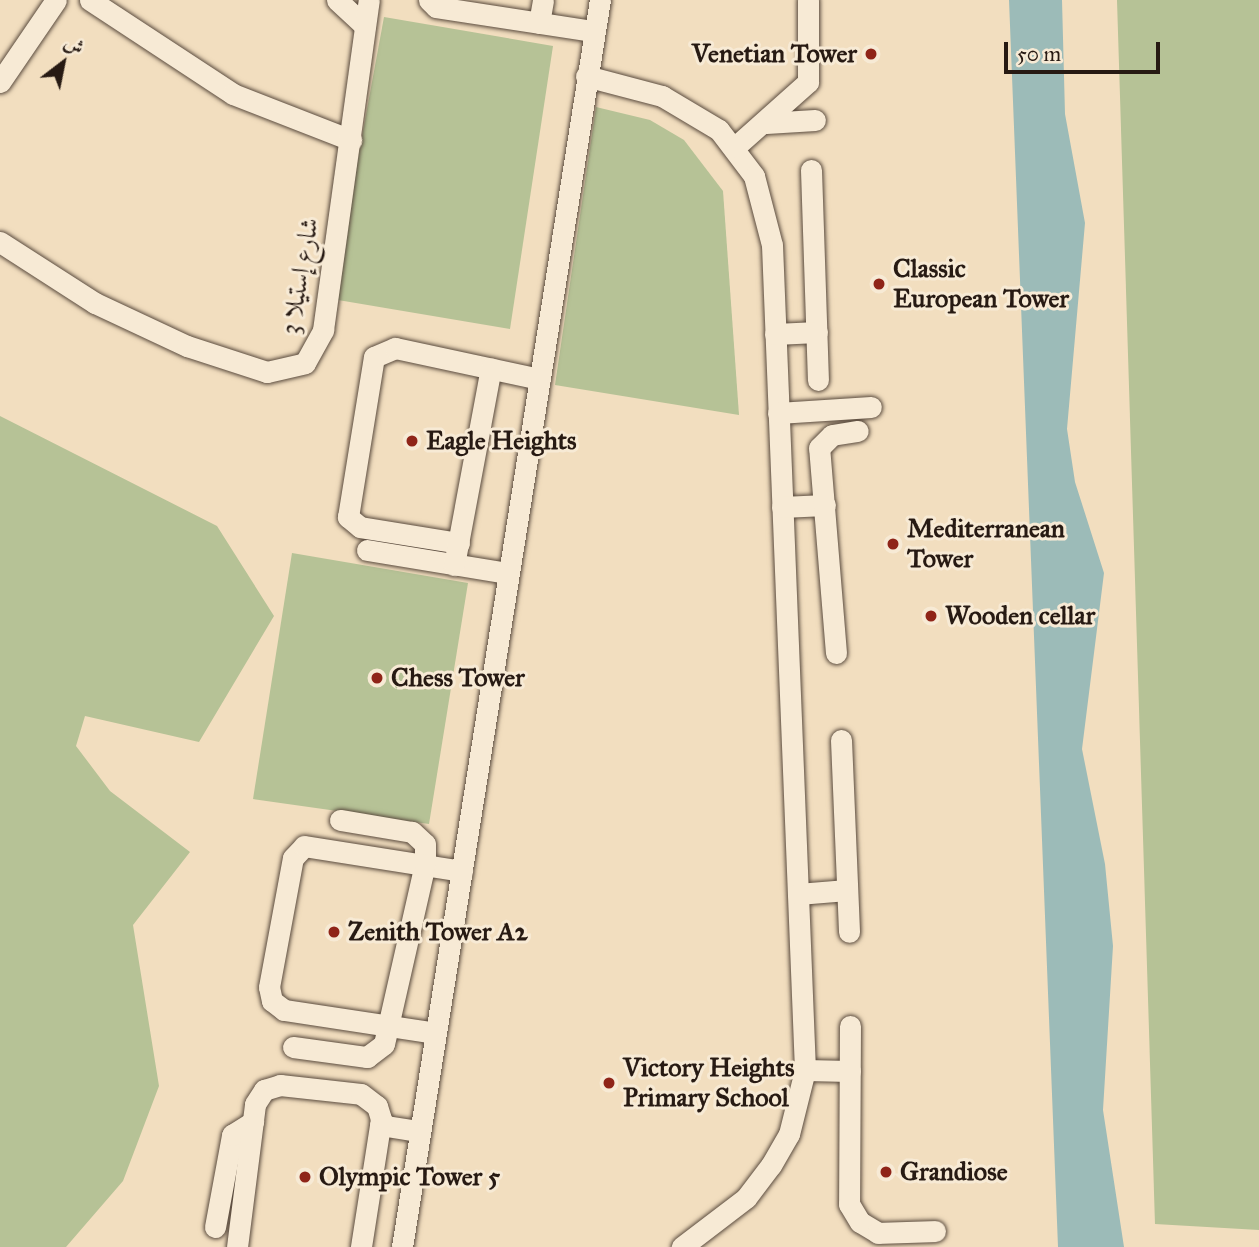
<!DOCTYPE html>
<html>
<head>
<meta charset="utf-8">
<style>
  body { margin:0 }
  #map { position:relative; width:1259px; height:1247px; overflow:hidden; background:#f2debf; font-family:"IM FELL Great Primer",Amiri,serif }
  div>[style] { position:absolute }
  .green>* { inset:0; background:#b6c296 }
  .water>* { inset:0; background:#9cbbb8 }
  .roads { filter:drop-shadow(0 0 2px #5a4b3e) drop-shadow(0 0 2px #5a4b3e) }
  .street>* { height:21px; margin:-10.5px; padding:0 10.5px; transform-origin:10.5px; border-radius:10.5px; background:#f7ead5 }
  .dots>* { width:19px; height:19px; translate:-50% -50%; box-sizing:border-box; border:4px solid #f7ead5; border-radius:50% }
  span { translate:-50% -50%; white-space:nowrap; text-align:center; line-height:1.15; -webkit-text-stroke:6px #f7ead5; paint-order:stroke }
  .poi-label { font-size:26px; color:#271a13; font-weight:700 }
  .right { translate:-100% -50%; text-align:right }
  .left { translate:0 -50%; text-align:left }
  .street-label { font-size:26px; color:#271a13 }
  .north { position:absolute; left:28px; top:28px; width:70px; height:70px; -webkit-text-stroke:5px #f7ead5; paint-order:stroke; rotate:32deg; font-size:19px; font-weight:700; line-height:28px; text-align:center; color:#271a13 }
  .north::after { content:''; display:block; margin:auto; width:24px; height:32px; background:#271a13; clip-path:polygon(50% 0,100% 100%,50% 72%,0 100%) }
  .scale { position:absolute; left:1004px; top:42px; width:156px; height:32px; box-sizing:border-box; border:4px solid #271a13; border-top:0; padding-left:9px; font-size:21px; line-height:24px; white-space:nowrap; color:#271a13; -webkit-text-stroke:5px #f7ead5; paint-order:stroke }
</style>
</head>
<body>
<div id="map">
  <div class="green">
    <i style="clip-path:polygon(1117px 0,1259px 0,1259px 1230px,1155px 1224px)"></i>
    <i style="clip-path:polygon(384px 17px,553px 46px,510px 329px,332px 299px)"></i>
    <i style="clip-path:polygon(596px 107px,650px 120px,684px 140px,723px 191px,739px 415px,555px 385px)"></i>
    <i style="clip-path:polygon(0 416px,217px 526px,274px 616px,199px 742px,85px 716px,76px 746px,110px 791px,190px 852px,133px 925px,159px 1086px,123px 1181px,66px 1247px,0 1247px)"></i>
    <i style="clip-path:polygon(292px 553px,468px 583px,429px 824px,253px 799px)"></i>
  </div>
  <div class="water">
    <i style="clip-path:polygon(1009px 0,1062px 0,1065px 114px,1085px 223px,1067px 429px,1075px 482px,1104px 573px,1082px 749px,1105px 864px,1113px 946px,1103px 1110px,1124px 1247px,1058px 1247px)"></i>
  </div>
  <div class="roads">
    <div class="street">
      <i style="left:90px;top:0;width:171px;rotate:33.3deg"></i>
      <i style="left:233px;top:94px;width:127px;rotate:21.3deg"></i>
      <i style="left:337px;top:0;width:38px;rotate:43deg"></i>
      <i style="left:429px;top:0;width:10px;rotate:45deg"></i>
      <i style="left:436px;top:7px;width:159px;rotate:8.7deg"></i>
      <i style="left:539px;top:23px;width:23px;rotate:-80deg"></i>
      <i style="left:586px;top:76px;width:79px;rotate:14.7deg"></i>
      <i style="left:662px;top:96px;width:66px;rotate:30.8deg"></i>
      <i style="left:719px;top:130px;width:58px;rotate:52.7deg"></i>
      <i style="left:754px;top:176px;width:71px;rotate:75.4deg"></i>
      <i style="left:772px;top:245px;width:826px;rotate:87.71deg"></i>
      <i style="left:805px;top:1070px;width:66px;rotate:104deg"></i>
      <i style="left:789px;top:1134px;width:36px;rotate:120deg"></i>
      <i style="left:771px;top:1165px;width:41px;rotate:127.1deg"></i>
      <i style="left:746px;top:1198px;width:81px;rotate:142.6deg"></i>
      <i style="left:0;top:82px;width:99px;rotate:-55.7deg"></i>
      <i style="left:766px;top:123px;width:49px;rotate:-3.5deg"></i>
      <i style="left:735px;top:147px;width:98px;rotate:-41.7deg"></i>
      <i style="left:808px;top:82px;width:82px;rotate:-90deg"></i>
      <i style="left:811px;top:170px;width:210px;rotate:88.1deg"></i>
      <i style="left:0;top:242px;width:113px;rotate:32.7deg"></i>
      <i style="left:95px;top:303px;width:102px;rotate:25.1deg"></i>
      <i style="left:187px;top:346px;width:84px;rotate:18deg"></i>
      <i style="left:267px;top:372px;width:39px;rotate:-13deg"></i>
      <i style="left:305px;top:363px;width:38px;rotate:-61deg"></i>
      <i style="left:323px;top:330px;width:333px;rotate:-82.1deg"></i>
      <i style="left:775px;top:334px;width:42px;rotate:-2.7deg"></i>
      <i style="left:778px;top:413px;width:93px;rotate:-3.7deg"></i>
      <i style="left:782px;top:507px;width:43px;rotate:-2.7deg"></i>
      <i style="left:459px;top:543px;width:100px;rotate:-170.8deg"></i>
      <i style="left:360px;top:527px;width:16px;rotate:-140deg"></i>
      <i style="left:348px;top:517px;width:162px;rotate:-80.8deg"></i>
      <i style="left:374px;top:357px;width:23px;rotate:-23deg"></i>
      <i style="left:395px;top:348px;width:148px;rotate:12.1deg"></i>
      <i style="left:367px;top:550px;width:143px;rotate:9.3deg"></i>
      <i style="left:454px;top:565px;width:200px;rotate:-79.4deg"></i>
      <i style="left:836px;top:653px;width:206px;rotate:-94.7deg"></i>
      <i style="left:819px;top:448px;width:18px;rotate:-45deg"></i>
      <i style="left:832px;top:435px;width:26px;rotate:-9deg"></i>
      <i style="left:841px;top:740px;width:192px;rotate:87.6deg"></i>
      <i style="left:798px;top:894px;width:49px;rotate:-4.7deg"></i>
      <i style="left:850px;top:1026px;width:178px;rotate:90.3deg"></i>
      <i style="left:849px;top:1204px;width:21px;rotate:59deg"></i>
      <i style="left:860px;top:1222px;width:21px;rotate:31deg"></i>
      <i style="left:878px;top:1233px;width:57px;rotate:-2deg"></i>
      <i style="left:436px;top:1033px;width:154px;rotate:-171.4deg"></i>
      <i style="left:284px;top:1010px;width:15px;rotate:-143deg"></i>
      <i style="left:272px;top:1001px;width:14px;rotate:-102deg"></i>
      <i style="left:269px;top:987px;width:131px;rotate:-79.5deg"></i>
      <i style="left:293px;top:858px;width:16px;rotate:-47deg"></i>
      <i style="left:304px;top:846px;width:160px;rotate:9deg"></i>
      <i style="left:293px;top:1047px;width:75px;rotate:7.7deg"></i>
      <i style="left:367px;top:1057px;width:21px;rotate:-37deg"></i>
      <i style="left:384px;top:1044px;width:185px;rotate:-77.2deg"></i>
      <i style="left:425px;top:864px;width:20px;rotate:-90deg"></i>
      <i style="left:425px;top:844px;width:18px;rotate:-137deg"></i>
      <i style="left:412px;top:832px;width:73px;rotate:-170.5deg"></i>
      <i style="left:805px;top:1070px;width:45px;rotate:1.3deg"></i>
      <i style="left:380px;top:1125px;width:39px;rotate:9deg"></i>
      <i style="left:215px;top:1227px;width:94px;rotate:-79.5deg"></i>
      <i style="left:232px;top:1135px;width:25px;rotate:-32deg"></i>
      <i style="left:237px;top:1247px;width:144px;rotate:-82.8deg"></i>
      <i style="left:255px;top:1104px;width:17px;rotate:-57deg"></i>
      <i style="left:264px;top:1090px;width:17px;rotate:-17deg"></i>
      <i style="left:280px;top:1085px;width:81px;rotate:6.3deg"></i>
      <i style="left:361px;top:1094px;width:20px;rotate:37deg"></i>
      <i style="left:377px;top:1106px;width:14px;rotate:73deg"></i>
      <i style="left:381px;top:1119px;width:130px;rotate:98.9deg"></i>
      <i style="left:402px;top:1247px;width:1263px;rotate:-80.98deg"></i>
    </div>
  </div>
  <div class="dots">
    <i style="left:871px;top:54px;background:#8f2418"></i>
    <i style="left:879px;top:284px;background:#8f2418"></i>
    <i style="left:412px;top:441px;background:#8f2418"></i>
    <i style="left:893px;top:544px;background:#8f2418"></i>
    <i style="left:931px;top:616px;background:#8f2418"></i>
    <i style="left:377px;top:678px;background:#8f2418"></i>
    <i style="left:334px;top:932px;background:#8f2418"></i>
    <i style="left:609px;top:1083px;background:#8f2418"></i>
    <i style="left:886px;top:1172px;background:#8f2418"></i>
    <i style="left:305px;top:1177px;background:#8f2418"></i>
  </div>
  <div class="poi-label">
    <span class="right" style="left:857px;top:54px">Venetian Tower</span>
    <span class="left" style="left:893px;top:284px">Classic<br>European Tower</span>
    <span class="left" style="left:426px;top:441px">Eagle Heights</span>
    <span class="left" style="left:907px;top:544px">Mediterranean<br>Tower</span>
    <span class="left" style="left:945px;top:616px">Wooden cellar</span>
    <span class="left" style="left:391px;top:678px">Chess Tower</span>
    <span class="left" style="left:348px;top:932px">Zenith Tower A2</span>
    <span class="left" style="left:623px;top:1083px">Victory Heights<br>Primary School</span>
    <span class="left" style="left:900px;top:1172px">Grandiose</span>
    <span class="left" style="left:319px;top:1177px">Olympic Tower 5</span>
  </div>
  <div class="street-label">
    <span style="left:300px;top:276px;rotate:-80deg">شارع إستيلا 3</span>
  </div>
  <div class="north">ش</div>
  <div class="scale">50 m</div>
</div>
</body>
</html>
